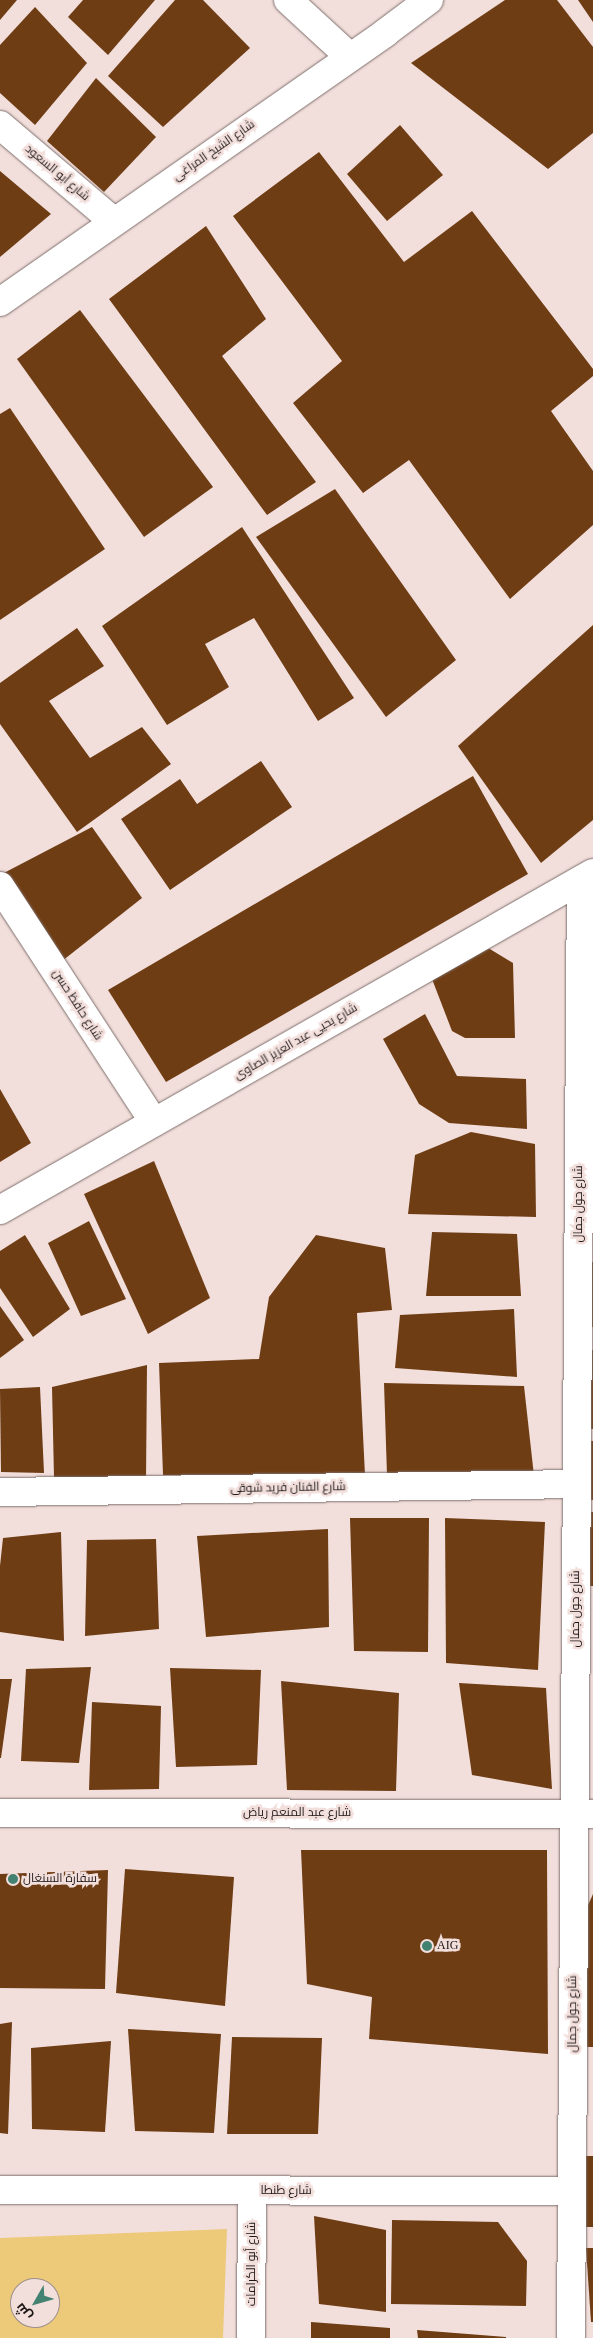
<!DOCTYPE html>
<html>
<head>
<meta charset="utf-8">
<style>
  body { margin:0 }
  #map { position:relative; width:593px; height:2338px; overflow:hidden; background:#f2dfdc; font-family:"Times New Roman",Cairo,serif }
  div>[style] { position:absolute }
  .green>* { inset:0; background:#edc97a }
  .building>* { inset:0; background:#6f3d14 }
  .roads { filter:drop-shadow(0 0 1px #7e6e6b) drop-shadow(0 0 1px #7e6e6b) }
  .minor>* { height:28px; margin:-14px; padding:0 14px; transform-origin:14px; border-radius:14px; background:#fff }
  .dots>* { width:14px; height:14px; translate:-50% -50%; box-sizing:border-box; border:2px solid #f2dfdc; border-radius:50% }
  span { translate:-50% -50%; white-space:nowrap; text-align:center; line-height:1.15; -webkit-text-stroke:5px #f2dfdc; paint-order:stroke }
  .street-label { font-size:12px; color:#1c1615 }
  .poi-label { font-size:12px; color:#1c1615 }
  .left { translate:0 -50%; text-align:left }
  .north { position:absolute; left:10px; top:2278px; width:50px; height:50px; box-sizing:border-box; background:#f2dfdc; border:1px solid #9c8f8c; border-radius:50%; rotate:232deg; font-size:14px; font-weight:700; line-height:20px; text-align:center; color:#1c1615 }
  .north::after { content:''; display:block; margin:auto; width:18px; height:22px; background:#438271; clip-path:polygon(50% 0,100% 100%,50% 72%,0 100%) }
</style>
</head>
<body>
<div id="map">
  <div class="green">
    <i style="clip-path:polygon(evenodd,227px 2229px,223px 2338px,0 2338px,0 2238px,227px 2229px,20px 2288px,50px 2288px,50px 2318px,20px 2318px,20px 2288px)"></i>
  </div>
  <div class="building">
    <i style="clip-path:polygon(0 0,17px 0,0 20px)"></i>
    <i style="clip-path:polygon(83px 0,155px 0,108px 55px,68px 17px)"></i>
    <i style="clip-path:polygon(175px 0,203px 0,250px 48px,163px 127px,108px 76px)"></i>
    <i style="clip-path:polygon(505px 0,557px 0,593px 47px,593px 133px,548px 169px,411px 63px)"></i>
    <i style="clip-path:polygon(578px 0,593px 0,593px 22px)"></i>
    <i style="clip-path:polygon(35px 7px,87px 63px,35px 125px,0 93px,0 45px)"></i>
    <i style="clip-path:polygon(96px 78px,156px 137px,104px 192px,47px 141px)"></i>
    <i style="clip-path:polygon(400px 125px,443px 175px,387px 221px,347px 174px)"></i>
    <i style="clip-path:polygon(319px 152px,404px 262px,472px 211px,593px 369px,593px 376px,551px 411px,593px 471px,593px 525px,510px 599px,409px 460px,363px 493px,293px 403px,342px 361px,233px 216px)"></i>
    <i style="clip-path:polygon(0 171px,51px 214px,0 257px)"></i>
    <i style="clip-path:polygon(206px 226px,266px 319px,222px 356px,316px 482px,267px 515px,109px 299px)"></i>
    <i style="clip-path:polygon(80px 310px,213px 487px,144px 537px,17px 359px)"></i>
    <i style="clip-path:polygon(10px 408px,105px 549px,0 620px,0 414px)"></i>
    <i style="clip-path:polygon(335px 489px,456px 660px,386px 717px,256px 537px)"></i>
    <i style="clip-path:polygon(242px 527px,354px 698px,318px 721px,254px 618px,205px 644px,229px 687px,167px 725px,102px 626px)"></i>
    <i style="clip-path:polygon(593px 625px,593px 820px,541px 863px,458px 746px)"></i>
    <i style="clip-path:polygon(77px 628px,104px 666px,49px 701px,90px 758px,142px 727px,171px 764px,77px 832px,0 724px,0 683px)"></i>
    <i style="clip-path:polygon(261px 761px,292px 807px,170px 890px,121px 819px,180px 779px,197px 804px)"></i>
    <i style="clip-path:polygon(473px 776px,528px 874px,166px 1082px,108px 990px)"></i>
    <i style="clip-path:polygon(92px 827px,142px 898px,57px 965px,0 875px)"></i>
    <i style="clip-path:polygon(480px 943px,513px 963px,515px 1038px,465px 1038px,452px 1031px,432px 979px)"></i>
    <i style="clip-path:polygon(425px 1014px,457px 1076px,526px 1079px,527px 1129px,449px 1123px,419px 1104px,383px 1039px)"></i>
    <i style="clip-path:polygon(0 1089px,31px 1143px,0 1162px)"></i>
    <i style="clip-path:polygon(471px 1132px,535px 1144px,536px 1217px,408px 1214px,415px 1155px)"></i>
    <i style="clip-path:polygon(154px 1161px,210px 1298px,148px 1334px,84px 1194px)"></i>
    <i style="clip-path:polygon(89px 1221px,126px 1299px,81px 1316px,48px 1243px)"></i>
    <i style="clip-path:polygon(432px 1232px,517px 1234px,521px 1296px,426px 1296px)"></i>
    <i style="clip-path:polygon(25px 1235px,70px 1309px,33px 1337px,0 1288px,0 1251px)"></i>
    <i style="clip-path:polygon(316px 1235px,385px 1248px,392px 1310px,357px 1313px,365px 1475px,163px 1475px,159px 1363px,259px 1359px,269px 1297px)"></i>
    <i style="clip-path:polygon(590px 1262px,593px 1262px,593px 1327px,591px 1327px)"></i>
    <i style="clip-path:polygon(0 1306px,24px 1340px,0 1358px)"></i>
    <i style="clip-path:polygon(514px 1309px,517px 1377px,395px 1368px,400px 1315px)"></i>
    <i style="clip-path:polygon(582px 1350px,593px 1350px,593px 1429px,581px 1429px)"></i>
    <i style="clip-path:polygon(147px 1365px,146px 1480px,54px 1477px,52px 1387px)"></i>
    <i style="clip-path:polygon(384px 1383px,524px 1386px,534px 1476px,387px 1475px)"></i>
    <i style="clip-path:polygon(40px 1387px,44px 1473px,1px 1472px,0 1389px)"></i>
    <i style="clip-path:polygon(584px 1441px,593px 1441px,593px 1500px,584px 1499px)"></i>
    <i style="clip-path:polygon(586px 1512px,593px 1512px,593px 1586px,587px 1586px)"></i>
    <i style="clip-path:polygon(350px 1518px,429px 1518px,428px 1652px,354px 1651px)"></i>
    <i style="clip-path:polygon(445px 1518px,545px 1522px,538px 1670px,446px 1663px)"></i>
    <i style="clip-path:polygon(328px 1529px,329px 1627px,206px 1637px,197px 1536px)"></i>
    <i style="clip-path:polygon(61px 1532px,64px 1641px,0 1632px,0 1566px,3px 1538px)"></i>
    <i style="clip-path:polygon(156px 1539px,159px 1629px,85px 1636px,87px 1540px)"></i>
    <i style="clip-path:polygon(91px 1667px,79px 1763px,21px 1761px,26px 1669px)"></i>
    <i style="clip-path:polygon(170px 1668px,261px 1670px,257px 1765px,176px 1767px)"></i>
    <i style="clip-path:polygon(0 1679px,12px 1679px,1px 1758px,0 1758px)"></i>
    <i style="clip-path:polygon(281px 1681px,399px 1693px,396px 1791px,287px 1790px)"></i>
    <i style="clip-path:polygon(459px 1683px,546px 1688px,552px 1789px,472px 1775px)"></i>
    <i style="clip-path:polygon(92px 1702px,161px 1706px,159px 1789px,89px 1790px)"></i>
    <i style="clip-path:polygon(301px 1850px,547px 1850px,548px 2054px,369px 2039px,372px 1997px,307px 1984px)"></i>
    <i style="clip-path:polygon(125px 1869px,234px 1877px,225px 2006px,116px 1993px)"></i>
    <i style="clip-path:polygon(108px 1870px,105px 1989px,0 1988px,0 1874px)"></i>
    <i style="clip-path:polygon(593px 1894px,593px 2047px,587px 2047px,581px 1921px)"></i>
    <i style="clip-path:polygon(12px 2022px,8px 2134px,0 2133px,0 2024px)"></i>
    <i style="clip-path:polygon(128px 2029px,221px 2034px,214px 2133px,135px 2131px)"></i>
    <i style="clip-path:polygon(232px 2037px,322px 2038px,318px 2134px,227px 2134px)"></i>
    <i style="clip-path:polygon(111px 2041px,105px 2132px,32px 2129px,31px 2048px)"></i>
    <i style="clip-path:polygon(581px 2156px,593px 2156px,593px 2227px,583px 2227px)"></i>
    <i style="clip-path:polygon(314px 2216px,386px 2230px,386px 2312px,319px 2304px)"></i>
    <i style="clip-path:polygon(392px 2220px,498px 2222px,527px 2261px,526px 2306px,391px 2304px)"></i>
    <i style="clip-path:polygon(586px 2248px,593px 2248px,593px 2322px,591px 2322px)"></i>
    <i style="clip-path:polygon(311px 2322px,390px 2328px,390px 2338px,311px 2338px)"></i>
    <i style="clip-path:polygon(417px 2330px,506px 2337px,506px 2338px,418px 2338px)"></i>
  </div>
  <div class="roads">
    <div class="minor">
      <i style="left:288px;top:0;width:84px;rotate:42.6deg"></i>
      <i style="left:0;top:125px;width:148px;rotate:40.3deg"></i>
      <i style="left:0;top:302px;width:470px;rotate:-34.9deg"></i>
      <i style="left:385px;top:33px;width:55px;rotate:-36.9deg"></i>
      <i style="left:0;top:886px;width:282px;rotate:56.9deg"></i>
      <i style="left:0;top:1210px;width:682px;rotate:-29.61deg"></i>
      <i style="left:0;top:1492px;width:577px;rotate:-0.79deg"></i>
      <i style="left:0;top:1813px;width:593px;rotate:0.1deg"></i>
      <i style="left:0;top:2190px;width:572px;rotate:0.1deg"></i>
      <i style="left:251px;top:2338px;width:147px;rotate:-89.6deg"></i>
      <i style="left:571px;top:2338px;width:1458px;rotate:-89.61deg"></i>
    </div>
  </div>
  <div class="dots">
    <i style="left:13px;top:1879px;background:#438271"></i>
    <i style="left:427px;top:1946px;background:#438271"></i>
  </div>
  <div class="street-label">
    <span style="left:214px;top:151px;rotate:-35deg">شارع الشيخ المراغى</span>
    <span style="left:57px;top:173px;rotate:40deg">شارع أبو السعود</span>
    <span style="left:77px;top:1005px;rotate:57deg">شارع حافظ حسن</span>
    <span style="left:296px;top:1042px;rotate:-30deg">شارع يحيى عبد العزيز الصاوى</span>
    <span style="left:579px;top:1204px;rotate:-90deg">شارع جول جمال</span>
    <span style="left:288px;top:1488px;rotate:-1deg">شارع الفنان فريد شوقى</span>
    <span style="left:576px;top:1609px;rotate:-90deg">شارع جول جمال</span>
    <span style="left:297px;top:1813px">شارع عبد المنعم رياض</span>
    <span style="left:573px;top:2014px;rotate:-90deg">شارع جول جمال</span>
    <span style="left:286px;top:2191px">شارع طنطا</span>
    <span style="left:252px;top:2264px;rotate:-90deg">شارع أبو الكرامات</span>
  </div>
  <div class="poi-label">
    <span class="left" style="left:23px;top:1879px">سفارة السنغال</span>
    <span class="left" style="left:437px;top:1946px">AIG</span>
  </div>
  <div class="north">ش</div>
</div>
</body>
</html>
